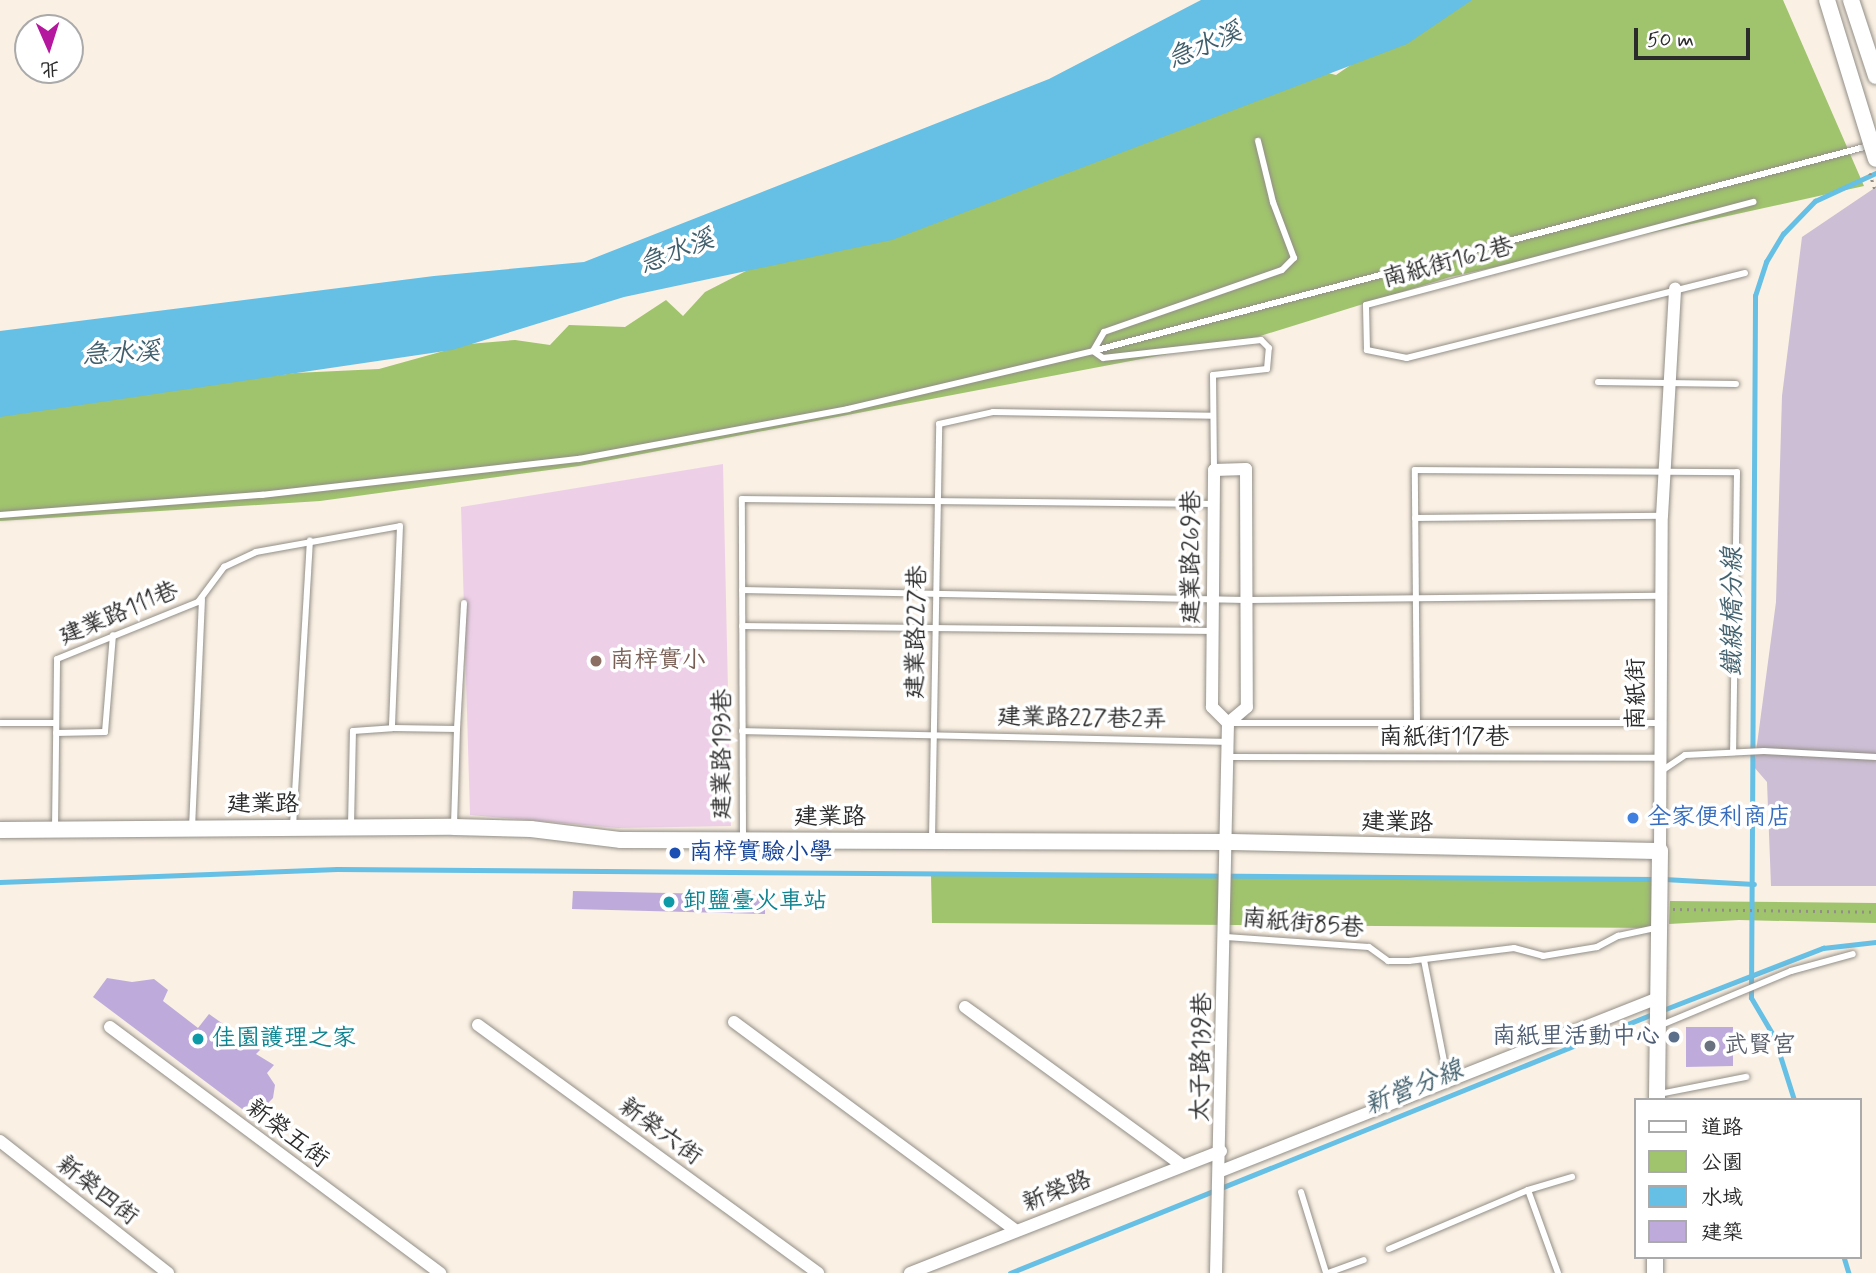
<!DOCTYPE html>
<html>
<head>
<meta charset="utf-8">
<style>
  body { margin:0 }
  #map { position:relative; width:1876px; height:1273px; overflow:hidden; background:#faf0e3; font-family:Mynerve,"LXGW WenKai TC",sans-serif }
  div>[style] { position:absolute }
  .built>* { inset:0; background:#edd0e8 }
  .industrial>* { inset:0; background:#ccbed4 }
  .green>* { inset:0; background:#a0c36d }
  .water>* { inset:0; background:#66bfe4 }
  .stream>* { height:4.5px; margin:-2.25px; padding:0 2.25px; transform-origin:2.25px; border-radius:2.25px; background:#66bfe4 }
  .building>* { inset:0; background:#bfabdb }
  .path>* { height:2.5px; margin-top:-1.25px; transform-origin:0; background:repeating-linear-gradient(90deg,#928e87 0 2px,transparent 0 7px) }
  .roads { filter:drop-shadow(0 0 2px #928e87) drop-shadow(0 0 2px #928e87) }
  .service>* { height:6px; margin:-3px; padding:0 3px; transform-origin:3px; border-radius:3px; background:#fff }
  .minor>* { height:12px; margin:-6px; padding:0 6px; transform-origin:6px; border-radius:6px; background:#fff }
  .tertiary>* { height:16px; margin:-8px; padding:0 8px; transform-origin:8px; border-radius:8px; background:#fff }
  .path-bridge>* { height:2.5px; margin-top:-1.25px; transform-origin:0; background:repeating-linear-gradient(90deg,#928e87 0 2px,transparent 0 7px) }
  .bridges { filter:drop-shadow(0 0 2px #928e87) drop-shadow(0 0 2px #928e87) }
  .tertiary-bridge>* { height:16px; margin:-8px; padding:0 8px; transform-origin:8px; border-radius:8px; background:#fff }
  .dots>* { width:19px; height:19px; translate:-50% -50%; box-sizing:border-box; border:4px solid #fff; border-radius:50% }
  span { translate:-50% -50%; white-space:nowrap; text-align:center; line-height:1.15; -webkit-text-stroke:7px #fff; paint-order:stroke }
  .street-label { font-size:24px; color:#2b2b2b }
  .education-label { font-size:24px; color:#785e54 }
  .left { translate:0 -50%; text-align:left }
  .shop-label { font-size:24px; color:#366cbe }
  .transit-label { font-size:24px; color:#164399 }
  .culture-label { font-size:24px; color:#0d838f }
  .service-label { font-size:24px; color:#4e5e75 }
  .right { translate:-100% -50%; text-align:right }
  .worship-label { font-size:24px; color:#5b616d }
  .water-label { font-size:26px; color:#405f6c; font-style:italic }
  .legend { position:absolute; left:1634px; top:1098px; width:228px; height:161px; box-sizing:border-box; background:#fff; border:2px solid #aaa; margin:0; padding:9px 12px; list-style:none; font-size:21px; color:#2b2b2b }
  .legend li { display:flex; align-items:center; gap:14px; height:35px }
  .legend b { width:35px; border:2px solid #aaa }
  .north { position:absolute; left:14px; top:14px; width:70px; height:70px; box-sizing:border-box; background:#fff; border:2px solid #aaa; border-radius:50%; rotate:177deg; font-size:19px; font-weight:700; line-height:28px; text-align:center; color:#2b2b2b }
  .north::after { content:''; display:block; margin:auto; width:24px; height:32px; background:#b5179e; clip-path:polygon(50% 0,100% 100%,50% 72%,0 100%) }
  .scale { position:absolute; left:1634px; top:28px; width:116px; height:32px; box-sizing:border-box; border:4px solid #2b2b2b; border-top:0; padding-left:9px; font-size:21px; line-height:24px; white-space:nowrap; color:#2b2b2b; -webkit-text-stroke:5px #fff; paint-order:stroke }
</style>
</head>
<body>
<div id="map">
  <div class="built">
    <i style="clip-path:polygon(723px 464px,731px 826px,618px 828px,470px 815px,461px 507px)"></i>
  </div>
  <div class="industrial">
    <i style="clip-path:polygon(1876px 187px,1876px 886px,1771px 886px,1767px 782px,1754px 767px,1776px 602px,1782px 396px,1802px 237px)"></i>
  </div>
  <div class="green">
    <i style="clip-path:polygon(1446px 0,1783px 0,1864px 186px,1450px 277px,1257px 337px,579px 466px,320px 501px,0 521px,0 411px,295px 373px,379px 369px,469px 344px,515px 340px,550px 345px,569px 325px,625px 327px,666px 300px,683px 316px,705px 292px,861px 212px,1284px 62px,1336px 75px)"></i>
    <i style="clip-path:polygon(931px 875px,1654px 881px,1656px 928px,932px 923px)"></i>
    <i style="clip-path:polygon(1670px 901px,1876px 903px,1876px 923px,1739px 920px,1669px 924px)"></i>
  </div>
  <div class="water">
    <i style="clip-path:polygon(1201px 0,1472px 0,1407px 44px,892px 240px,624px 297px,452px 350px,0 417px,0 331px,434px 276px,584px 262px,1049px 79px)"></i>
  </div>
  <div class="stream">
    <i style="left:1664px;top:879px;width:90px;rotate:3.2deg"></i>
    <i style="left:0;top:882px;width:337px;rotate:-2.2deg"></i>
    <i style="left:337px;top:869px;width:1319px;rotate:0.43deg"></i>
    <i style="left:1663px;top:1010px;width:172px;rotate:-21.2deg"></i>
    <i style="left:1823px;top:948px;width:53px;rotate:-6.5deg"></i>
    <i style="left:1794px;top:1100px;width:66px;rotate:-107.6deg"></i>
    <i style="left:1774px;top:1037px;width:45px;rotate:-120.5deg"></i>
    <i style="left:1751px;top:998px;width:702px;rotate:-89.67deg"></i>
    <i style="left:1755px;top:296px;width:36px;rotate:-72deg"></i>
    <i style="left:1766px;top:262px;width:33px;rotate:-59deg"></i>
    <i style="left:1783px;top:234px;width:46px;rotate:-45.9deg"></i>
    <i style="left:1815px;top:201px;width:67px;rotate:-24.7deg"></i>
    <i style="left:1844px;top:1257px;width:17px;rotate:73deg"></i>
    <i style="left:1010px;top:1273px;width:695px;rotate:-21.95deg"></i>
  </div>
  <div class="building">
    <i style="clip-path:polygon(573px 891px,765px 895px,765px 914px,572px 909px)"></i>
    <i style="clip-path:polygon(107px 978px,132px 982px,154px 979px,168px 990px,163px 1001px,198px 1028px,209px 1014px,260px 1050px,256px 1054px,274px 1065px,267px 1073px,275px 1085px,273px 1098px,263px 1108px,246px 1112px,93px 997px)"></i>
    <i style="clip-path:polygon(1686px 1027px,1733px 1027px,1733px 1066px,1686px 1067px)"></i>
  </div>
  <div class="path">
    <i style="left:1673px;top:909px;width:203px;rotate:0.8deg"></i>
  </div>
  <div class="roads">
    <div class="service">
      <i style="left:1745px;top:273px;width:349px;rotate:165.9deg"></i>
      <i style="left:1407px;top:358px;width:41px;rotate:-168.7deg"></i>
      <i style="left:1367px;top:350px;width:45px;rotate:-91.3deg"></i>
      <i style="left:1366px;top:305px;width:401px;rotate:-14.9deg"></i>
      <i style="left:1598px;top:382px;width:138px;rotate:0.8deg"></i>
      <i style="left:1214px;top:470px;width:95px;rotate:-90.6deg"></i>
      <i style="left:1213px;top:375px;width:54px;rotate:-6.3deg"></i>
      <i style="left:1267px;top:369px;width:21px;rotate:-85deg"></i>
      <i style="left:1269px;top:348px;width:11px;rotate:-135deg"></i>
      <i style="left:1261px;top:340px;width:159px;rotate:173.5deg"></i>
      <i style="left:1103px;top:358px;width:12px;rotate:-145deg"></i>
      <i style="left:1093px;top:351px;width:22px;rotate:-60deg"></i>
      <i style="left:1104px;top:332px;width:188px;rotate:-19.2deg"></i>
      <i style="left:1282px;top:270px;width:17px;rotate:-45deg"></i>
      <i style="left:1294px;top:258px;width:60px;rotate:-110.6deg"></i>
      <i style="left:1273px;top:202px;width:63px;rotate:-103.8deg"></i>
      <i style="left:0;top:515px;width:263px;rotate:-4.4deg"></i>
      <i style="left:262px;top:495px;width:319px;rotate:-6.5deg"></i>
      <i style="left:579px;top:459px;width:274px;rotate:-10.5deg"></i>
      <i style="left:848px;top:409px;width:252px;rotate:-13.3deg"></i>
      <i style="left:1093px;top:351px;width:806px;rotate:-14.81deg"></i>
      <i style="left:1415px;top:518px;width:247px;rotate:-0.5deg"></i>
      <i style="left:742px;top:590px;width:504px;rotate:1.14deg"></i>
      <i style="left:1246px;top:600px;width:415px;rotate:-0.6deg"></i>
      <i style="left:742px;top:626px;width:470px;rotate:0.6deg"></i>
      <i style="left:0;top:723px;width:56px"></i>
      <i style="left:1231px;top:723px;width:429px"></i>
      <i style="left:1417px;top:724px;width:254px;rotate:-90.5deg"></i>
      <i style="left:1415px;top:470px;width:322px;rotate:0.4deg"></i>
      <i style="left:1737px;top:472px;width:280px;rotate:90.8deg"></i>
      <i style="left:457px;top:729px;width:126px;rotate:-86.8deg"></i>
      <i style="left:742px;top:731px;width:486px;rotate:1.3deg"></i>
      <i style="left:56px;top:733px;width:49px;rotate:-1.2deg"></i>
      <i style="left:105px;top:732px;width:97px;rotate:-85.3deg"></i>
      <i style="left:1228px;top:757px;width:432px;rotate:0.1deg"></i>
      <i style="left:1660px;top:772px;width:30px;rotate:-34deg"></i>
      <i style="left:1685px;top:755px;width:79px;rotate:-2.9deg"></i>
      <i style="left:1764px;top:751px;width:112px;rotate:3.1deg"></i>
      <i style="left:351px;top:825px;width:94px;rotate:-88.8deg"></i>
      <i style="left:353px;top:731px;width:39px;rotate:-4deg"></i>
      <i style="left:392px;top:728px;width:65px;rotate:0.9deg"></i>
      <i style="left:457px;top:729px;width:96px;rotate:91.8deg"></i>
      <i style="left:293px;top:826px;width:286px;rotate:-86.6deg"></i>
      <i style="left:55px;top:828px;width:169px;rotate:-89.3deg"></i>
      <i style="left:57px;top:659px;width:152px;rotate:-22deg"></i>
      <i style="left:198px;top:602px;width:44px;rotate:-53.4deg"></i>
      <i style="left:224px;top:567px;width:35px;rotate:-25deg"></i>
      <i style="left:256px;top:552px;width:146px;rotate:-10.2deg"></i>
      <i style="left:400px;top:526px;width:202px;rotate:92.3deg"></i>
      <i style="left:192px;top:828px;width:229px;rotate:-87.5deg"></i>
      <i style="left:743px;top:838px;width:339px;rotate:-90.2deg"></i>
      <i style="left:742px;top:499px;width:471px;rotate:0.6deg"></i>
      <i style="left:932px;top:839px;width:415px;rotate:-89deg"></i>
      <i style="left:939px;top:424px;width:55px;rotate:-12.5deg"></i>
      <i style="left:993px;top:412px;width:220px;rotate:1deg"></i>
      <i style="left:1226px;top:937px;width:143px;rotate:4deg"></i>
      <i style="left:1369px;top:947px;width:24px;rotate:36deg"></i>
      <i style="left:1388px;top:961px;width:21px"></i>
      <i style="left:1409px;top:961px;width:106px;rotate:-7.1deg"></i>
      <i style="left:1514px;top:948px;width:30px;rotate:15deg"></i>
      <i style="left:1543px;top:956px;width:55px;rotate:-9.5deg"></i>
      <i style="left:1597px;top:947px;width:24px;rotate:-28deg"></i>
      <i style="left:1618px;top:936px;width:40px;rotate:-12deg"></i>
      <i style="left:1424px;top:960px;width:123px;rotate:78.8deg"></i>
      <i style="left:1659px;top:1026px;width:143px;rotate:-22.6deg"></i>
      <i style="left:1791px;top:971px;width:64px;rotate:-15.3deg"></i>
      <i style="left:1659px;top:1094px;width:89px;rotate:-11.1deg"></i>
      <i style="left:1528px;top:1190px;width:46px;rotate:-16.5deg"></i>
      <i style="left:1301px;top:1192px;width:85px;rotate:72.8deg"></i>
      <i style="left:1389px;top:1249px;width:151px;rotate:-23deg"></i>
      <i style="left:1528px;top:1190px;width:88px;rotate:70.1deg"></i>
      <i style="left:1328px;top:1273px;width:38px;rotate:-20deg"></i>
    </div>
    <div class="minor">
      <i style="left:1660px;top:851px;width:335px;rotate:-89.7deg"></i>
      <i style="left:1662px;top:516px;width:228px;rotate:-86.7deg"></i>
      <i style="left:965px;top:1007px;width:268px;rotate:36.1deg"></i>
      <i style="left:734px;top:1022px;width:351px;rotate:36.5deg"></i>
      <i style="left:478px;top:1025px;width:421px;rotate:36.1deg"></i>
      <i style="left:110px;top:1027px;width:412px;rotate:36.7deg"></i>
      <i style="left:0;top:1141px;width:214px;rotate:38.2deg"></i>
      <i style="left:1221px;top:1171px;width:470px;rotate:-21.6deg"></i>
      <i style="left:910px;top:1273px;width:334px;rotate:-21.4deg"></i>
      <i style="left:1216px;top:1273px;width:550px;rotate:-88.75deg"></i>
      <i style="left:1228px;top:723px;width:23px;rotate:-135deg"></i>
      <i style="left:1212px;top:707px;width:237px;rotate:-89.5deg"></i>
      <i style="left:1214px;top:470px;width:32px;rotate:-2deg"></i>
      <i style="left:1246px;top:469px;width:238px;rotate:89.8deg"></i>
      <i style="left:1247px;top:707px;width:25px;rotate:140deg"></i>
    </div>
    <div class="tertiary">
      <i style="left:1851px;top:0;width:80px;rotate:71.8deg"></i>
      <i style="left:0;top:830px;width:454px;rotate:-0.4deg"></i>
      <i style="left:454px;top:827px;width:77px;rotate:1.5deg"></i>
      <i style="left:531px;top:829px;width:91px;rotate:7deg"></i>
      <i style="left:621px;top:840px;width:607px;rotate:0.19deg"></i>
      <i style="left:1228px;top:842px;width:432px;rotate:1.2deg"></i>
      <i style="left:1660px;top:851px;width:249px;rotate:90.7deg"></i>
      <i style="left:1655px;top:1273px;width:16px;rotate:-90deg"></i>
    </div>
  </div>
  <div class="path-bridge">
    <i style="left:1870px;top:173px;width:21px;rotate:73deg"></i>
  </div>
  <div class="bridges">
    <div class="tertiary-bridge">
      <i style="left:1827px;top:0;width:166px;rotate:72.9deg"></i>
    </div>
  </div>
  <div class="dots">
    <i style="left:596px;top:661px;background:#8d6e63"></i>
    <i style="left:1633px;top:818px;background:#3f7fe0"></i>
    <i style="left:675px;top:853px;background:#1a4fb4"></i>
    <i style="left:669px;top:902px;background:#0f9aa8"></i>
    <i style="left:1674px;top:1037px;background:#5c6f8a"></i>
    <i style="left:198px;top:1039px;background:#0f9aa8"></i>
    <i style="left:1710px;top:1046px;background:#6b7280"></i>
  </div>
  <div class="street-label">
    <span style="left:1448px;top:263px;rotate:-15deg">南紙街162巷</span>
    <span style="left:1192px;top:557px;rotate:-90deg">建業路269巷</span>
    <span style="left:119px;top:614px;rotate:-23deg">建業路111巷</span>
    <span style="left:917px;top:632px;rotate:-89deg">建業路227巷</span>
    <span style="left:1637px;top:694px;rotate:-90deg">南紙街</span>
    <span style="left:1082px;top:719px;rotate:1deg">建業路227巷2弄</span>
    <span style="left:1444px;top:738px">南紙街117巷</span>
    <span style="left:723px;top:754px;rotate:-90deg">建業路193巷</span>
    <span style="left:263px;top:805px">建業路</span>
    <span style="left:830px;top:818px">建業路</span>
    <span style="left:1397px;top:823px;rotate:1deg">建業路</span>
    <span style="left:1303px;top:924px;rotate:5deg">南紙街85巷</span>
    <span style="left:1202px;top:1057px;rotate:-89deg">太子路139巷</span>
    <span style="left:660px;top:1132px;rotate:36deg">新榮六街</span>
    <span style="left:287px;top:1134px;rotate:37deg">新榮五街</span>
    <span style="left:97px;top:1191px;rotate:38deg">新榮四街</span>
    <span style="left:1057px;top:1192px;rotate:-22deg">新榮路</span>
  </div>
  <div class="education-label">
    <span class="left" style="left:610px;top:661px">南梓實小</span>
  </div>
  <div class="shop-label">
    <span class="left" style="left:1647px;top:818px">全家便利商店</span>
  </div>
  <div class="transit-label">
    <span class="left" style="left:689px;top:853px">南梓實驗小學</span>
  </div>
  <div class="culture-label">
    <span class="left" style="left:683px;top:902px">卸鹽臺火車站</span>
    <span class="left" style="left:212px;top:1039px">佳園護理之家</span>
  </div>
  <div class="service-label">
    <span class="right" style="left:1660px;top:1037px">南紙里活動中心</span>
  </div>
  <div class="worship-label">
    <span class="left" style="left:1724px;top:1046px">武賢宮</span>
  </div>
  <div class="water-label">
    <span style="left:1205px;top:47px;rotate:-23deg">急水溪</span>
    <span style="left:677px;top:253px;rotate:-21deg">急水溪</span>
    <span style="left:121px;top:355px;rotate:-3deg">急水溪</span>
    <span style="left:1734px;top:612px;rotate:-90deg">鐵線橋分線</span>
    <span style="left:1414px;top:1089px;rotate:-22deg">新營分線</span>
  </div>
  <ul class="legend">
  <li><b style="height:9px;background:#fff"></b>道路</li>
  <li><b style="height:19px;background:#a0c36d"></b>公園</li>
  <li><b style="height:19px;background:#66bfe4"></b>水域</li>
  <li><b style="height:19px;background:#bfabdb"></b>建築</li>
  </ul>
  <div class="north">北</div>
  <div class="scale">50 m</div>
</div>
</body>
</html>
